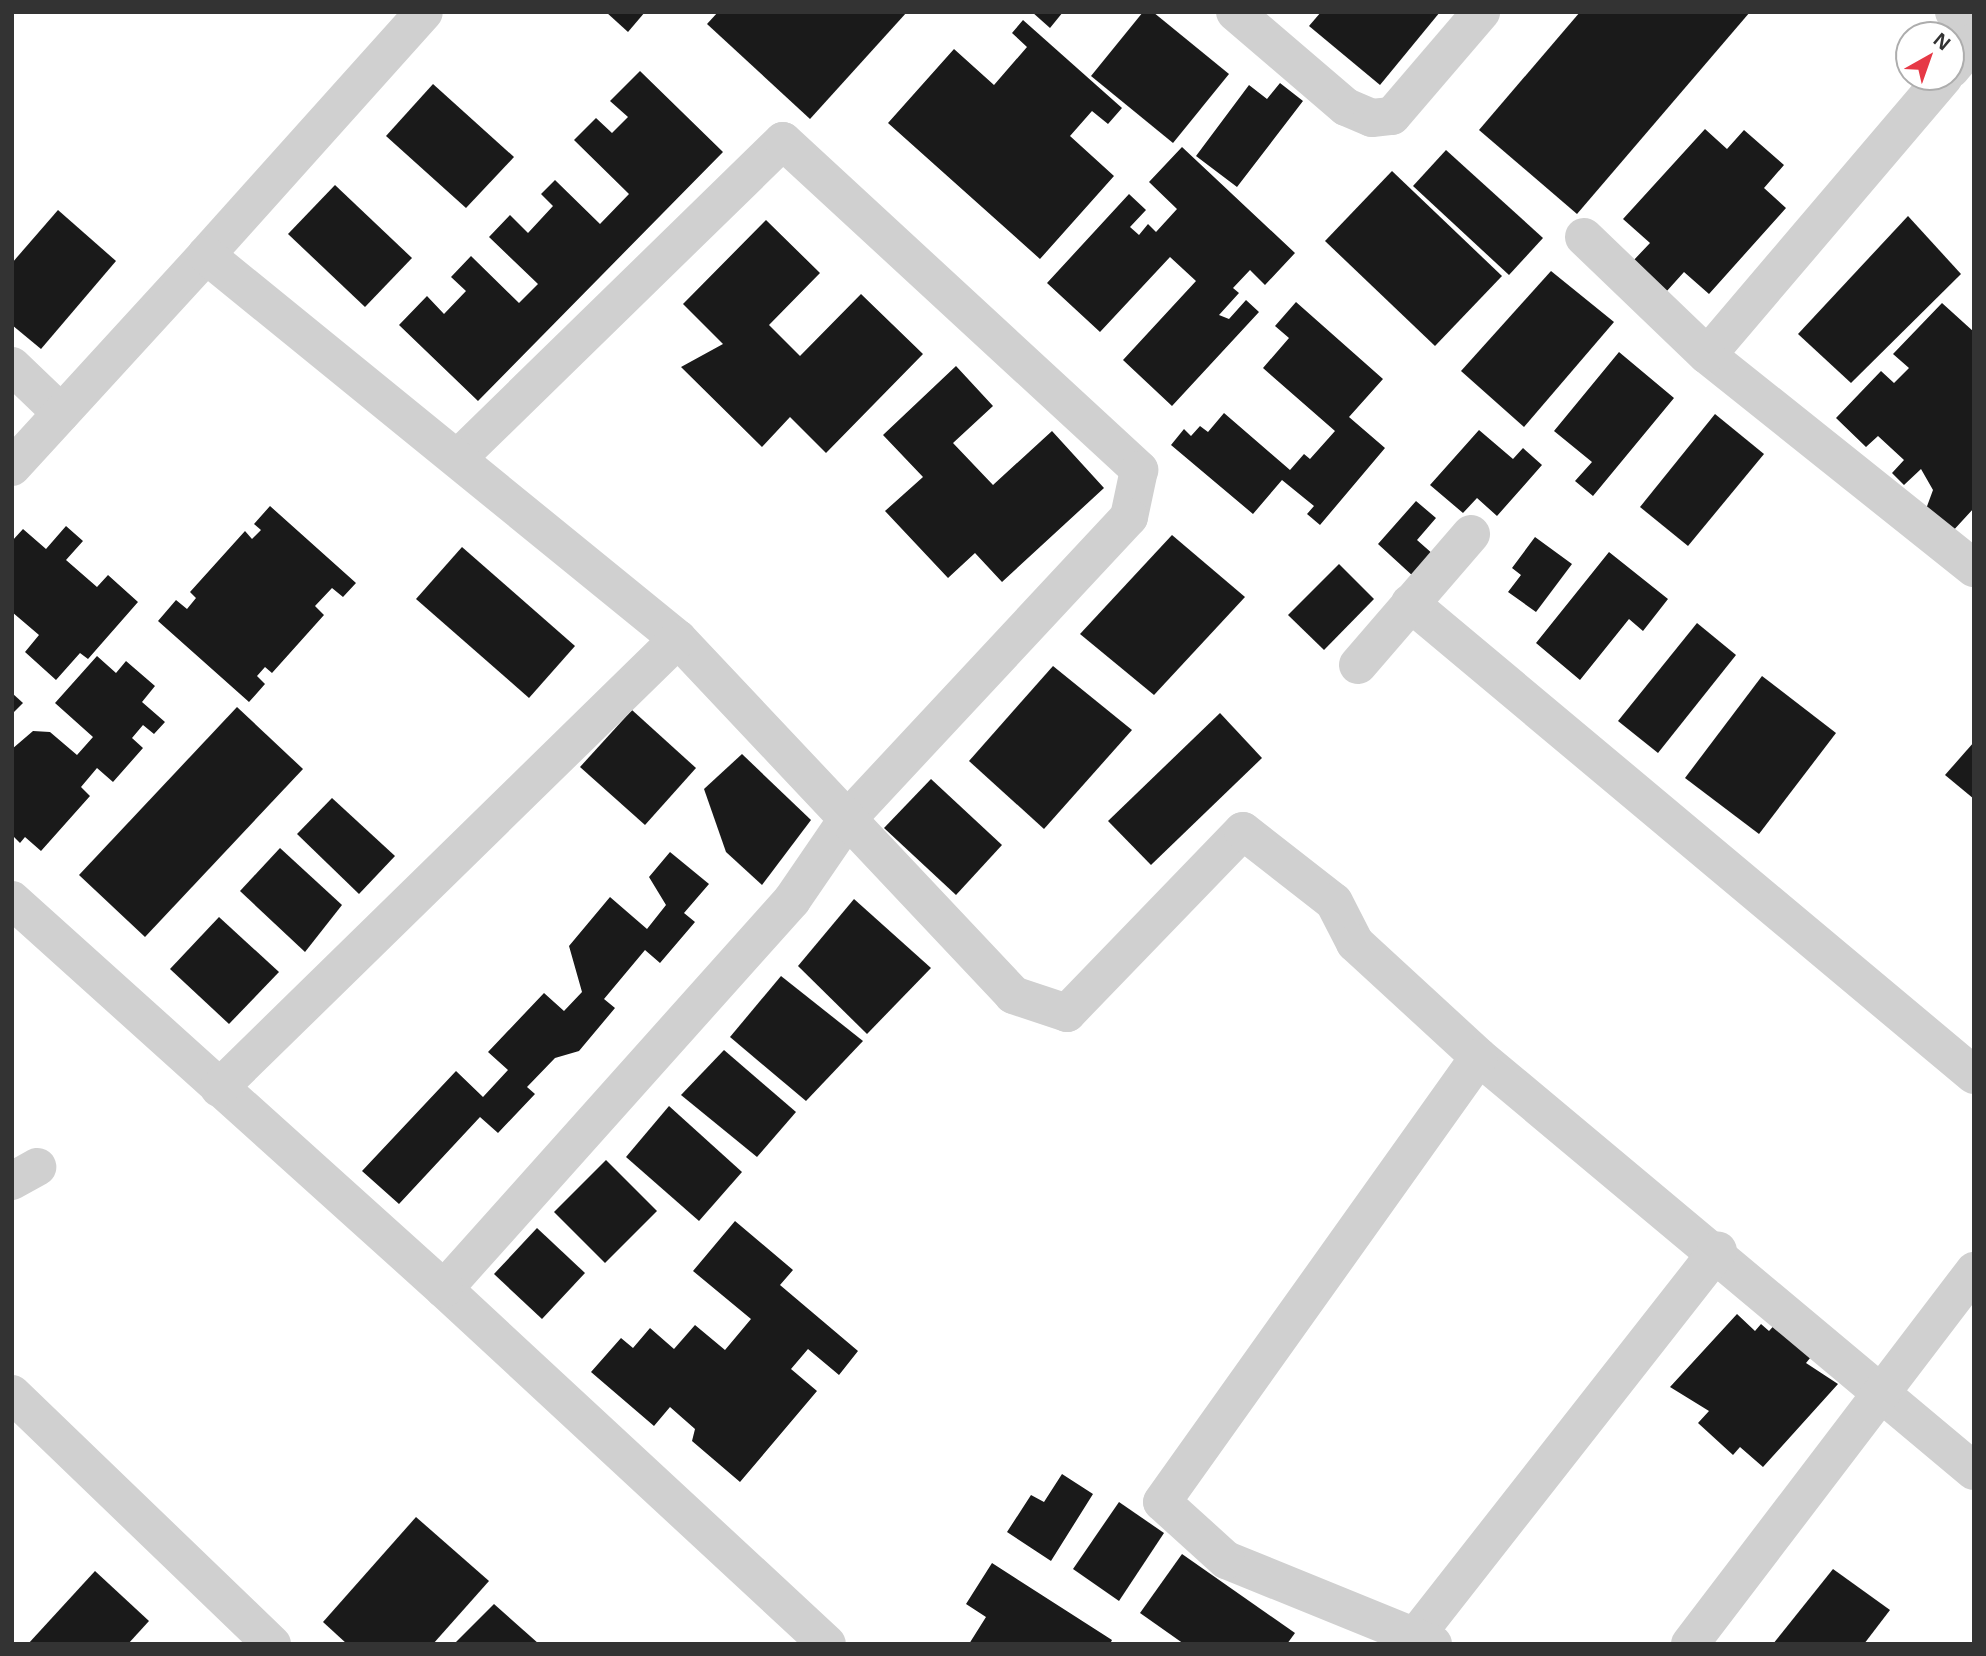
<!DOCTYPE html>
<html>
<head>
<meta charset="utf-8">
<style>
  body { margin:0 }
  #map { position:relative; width:1986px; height:1656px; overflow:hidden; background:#fff; font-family:"Open Sans",sans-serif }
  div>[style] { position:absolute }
  .building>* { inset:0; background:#1a1a1a }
  .minor>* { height:38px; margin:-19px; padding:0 19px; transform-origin:19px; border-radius:19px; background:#d0d0d0 }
  .tertiary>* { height:38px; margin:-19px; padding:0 19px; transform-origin:19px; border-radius:19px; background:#d0d0d0 }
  span { translate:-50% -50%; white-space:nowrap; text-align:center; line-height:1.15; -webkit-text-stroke:7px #fff; paint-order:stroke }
  .frame { position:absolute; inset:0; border:14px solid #333; pointer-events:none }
  .north { position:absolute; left:1895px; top:21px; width:70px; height:70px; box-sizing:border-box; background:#fff; border:2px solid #adadad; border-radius:50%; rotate:40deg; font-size:19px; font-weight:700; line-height:28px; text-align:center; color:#333 }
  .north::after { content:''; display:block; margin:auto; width:24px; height:32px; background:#e63946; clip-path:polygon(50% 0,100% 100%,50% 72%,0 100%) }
</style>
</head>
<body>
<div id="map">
  <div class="building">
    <i style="clip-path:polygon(606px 12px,645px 12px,628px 32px)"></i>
    <i style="clip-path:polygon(718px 12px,907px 12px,810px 119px,707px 24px)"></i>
    <i style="clip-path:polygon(1032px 12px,1063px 12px,1050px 28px)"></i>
    <i style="clip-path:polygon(1143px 12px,1153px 12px,1229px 74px,1173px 143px,1091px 76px)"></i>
    <i style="clip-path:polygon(1321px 12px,1440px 12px,1380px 85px,1309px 26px)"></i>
    <i style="clip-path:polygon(1580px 12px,1750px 12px,1577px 214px,1479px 130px)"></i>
    <i style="clip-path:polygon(1023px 20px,1122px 108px,1108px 124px,1092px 111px,1070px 136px,1114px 176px,1040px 259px,888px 123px,954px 49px,994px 85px,1027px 47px,1012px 33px)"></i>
    <i style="clip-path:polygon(640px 71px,723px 152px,478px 401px,399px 325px,427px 296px,444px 314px,466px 291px,451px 277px,471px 256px,519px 303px,538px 284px,489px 237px,510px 215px,528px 233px,553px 206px,541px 194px,555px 180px,600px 224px,629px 194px,574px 140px,596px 118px,612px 133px,628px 117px,610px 101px)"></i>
    <i style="clip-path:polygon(1280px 83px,1303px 101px,1237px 187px,1196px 156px,1249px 85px,1267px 99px)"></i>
    <i style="clip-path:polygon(433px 84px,514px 157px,466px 208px,386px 136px)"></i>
    <i style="clip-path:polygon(1705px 129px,1727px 149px,1744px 130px,1784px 165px,1764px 188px,1786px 208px,1709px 294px,1684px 272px,1666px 292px,1632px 262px,1650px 243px,1623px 219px)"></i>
    <i style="clip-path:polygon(1182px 147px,1295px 253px,1265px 285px,1250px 270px,1233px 288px,1239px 293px,1219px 315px,1229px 319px,1246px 300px,1259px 312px,1172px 406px,1123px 360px,1196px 281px,1170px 257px,1100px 332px,1047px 283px,1129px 194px,1146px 210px,1130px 227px,1139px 235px,1148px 224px,1156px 232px,1177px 209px,1149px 182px)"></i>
    <i style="clip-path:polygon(1446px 150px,1543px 238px,1509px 275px,1413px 186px)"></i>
    <i style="clip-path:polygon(1392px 171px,1502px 276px,1435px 346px,1325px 241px)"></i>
    <i style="clip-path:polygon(335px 185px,412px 258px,365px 307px,288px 234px)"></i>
    <i style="clip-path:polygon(58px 210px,116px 261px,41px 349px,12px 325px,12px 263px)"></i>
    <i style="clip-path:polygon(1908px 216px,1961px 274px,1851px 383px,1798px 334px)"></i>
    <i style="clip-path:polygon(766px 220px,820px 273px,769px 325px,800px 356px,861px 294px,923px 354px,826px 453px,790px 417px,762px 447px,681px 367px,723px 344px,683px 304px)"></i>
    <i style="clip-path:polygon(1551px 271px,1614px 322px,1524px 427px,1461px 371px)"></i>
    <i style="clip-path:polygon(1296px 302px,1383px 379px,1349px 417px,1385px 448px,1320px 525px,1307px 514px,1314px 506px,1282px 480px,1253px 514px,1171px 445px,1184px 429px,1191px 436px,1200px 426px,1208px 432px,1224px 413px,1290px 470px,1304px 454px,1310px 459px,1335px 431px,1263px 368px,1289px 338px,1275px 326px)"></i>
    <i style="clip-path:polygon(1942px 303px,1974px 332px,1974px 508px,1951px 533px,1926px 509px,1933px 490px,1921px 469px,1904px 485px,1892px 473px,1904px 460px,1878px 436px,1866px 447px,1836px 418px,1881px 371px,1894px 383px,1909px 368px,1893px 354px)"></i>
    <i style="clip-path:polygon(1619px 352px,1674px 398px,1593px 496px,1575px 481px,1592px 462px,1554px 431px)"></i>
    <i style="clip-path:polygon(956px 366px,993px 406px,953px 443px,993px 485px,1052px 431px,1104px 488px,1002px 582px,975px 553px,948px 578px,885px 511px,923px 477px,883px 435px)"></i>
    <i style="clip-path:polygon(1715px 414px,1764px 454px,1688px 546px,1640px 507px)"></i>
    <i style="clip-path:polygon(1479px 430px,1513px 459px,1523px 448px,1542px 465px,1497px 516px,1477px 498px,1463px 513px,1430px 485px)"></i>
    <i style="clip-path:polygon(1416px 501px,1436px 518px,1417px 540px,1434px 555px,1414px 577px,1378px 544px)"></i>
    <i style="clip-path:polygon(270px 506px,356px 583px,343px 597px,332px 588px,315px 606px,324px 615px,272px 673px,265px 667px,257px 676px,265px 684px,249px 702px,158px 621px,176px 600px,187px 609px,196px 598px,190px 592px,245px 531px,252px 539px,261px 530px,254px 524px)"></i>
    <i style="clip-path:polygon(66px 526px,83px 541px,66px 560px,97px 587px,108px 575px,138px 602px,88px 659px,80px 653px,56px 680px,25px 652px,39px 635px,12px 612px,12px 541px,23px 529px,46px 549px)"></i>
    <i style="clip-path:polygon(1172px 535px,1245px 597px,1154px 695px,1080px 634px)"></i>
    <i style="clip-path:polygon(1535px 537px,1572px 564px,1536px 612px,1508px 592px,1521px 575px,1512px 568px)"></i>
    <i style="clip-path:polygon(462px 547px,575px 646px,529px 698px,416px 599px)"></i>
    <i style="clip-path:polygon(1609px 552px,1668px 599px,1643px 631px,1629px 619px,1580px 680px,1536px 643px)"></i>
    <i style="clip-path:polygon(1339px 564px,1374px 599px,1324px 650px,1288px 615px)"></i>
    <i style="clip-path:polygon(1697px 623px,1736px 655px,1658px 753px,1618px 721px)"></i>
    <i style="clip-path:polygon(97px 656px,116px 673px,126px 661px,155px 686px,142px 702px,165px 722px,154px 734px,143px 725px,132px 738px,143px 748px,113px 782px,97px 768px,81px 787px,90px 796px,41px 851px,25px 837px,20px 843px,12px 835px,12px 749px,33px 731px,50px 732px,77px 755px,93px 737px,55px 703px)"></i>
    <i style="clip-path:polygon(1053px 666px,1132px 730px,1044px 829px,969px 761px)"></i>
    <i style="clip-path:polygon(1762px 676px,1836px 733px,1759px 834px,1685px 778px)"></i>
    <i style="clip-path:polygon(12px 693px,23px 703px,12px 714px)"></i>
    <i style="clip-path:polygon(237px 707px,303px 769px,145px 937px,79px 875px)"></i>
    <i style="clip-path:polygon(632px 710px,696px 768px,645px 825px,580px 767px)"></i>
    <i style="clip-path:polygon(1220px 713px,1262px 758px,1151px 865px,1108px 821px)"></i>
    <i style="clip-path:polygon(1974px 742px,1974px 799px,1945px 775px)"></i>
    <i style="clip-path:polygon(742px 754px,811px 820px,762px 885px,726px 852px,704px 789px)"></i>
    <i style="clip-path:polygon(931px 779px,1002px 845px,956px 895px,884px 828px)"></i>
    <i style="clip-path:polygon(332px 798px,395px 856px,359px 894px,297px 834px)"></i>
    <i style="clip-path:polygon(280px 848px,342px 905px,305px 952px,240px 891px)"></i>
    <i style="clip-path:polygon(670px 852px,709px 884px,684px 913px,695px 922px,660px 963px,645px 950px,604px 999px,615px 1008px,579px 1051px,555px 1058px,527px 1087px,535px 1094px,498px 1133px,480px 1117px,399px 1204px,362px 1171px,456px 1071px,483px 1097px,508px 1070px,488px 1052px,544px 993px,564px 1011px,582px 992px,569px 946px,610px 897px,647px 929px,666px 905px,649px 877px)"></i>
    <i style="clip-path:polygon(854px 899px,931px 968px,867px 1034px,798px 966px)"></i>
    <i style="clip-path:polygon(219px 917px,279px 972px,229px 1024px,170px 969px)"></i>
    <i style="clip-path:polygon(781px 976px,863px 1041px,806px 1101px,730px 1037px)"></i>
    <i style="clip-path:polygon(724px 1050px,796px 1112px,757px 1157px,681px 1095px)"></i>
    <i style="clip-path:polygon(669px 1106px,742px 1172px,699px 1221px,626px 1157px)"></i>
    <i style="clip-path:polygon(606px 1160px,657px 1211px,605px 1263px,554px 1212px)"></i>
    <i style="clip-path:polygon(735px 1221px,793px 1270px,780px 1285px,858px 1351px,839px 1375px,808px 1349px,791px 1369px,817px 1391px,740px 1482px,692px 1441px,695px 1429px,670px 1407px,654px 1426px,591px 1372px,621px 1338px,633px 1348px,650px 1328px,674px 1349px,695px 1325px,725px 1350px,751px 1319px,693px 1271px)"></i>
    <i style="clip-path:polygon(537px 1228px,585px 1273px,542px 1319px,494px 1274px)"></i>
    <i style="clip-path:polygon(1737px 1314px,1755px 1331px,1761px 1324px,1769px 1331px,1779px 1320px,1815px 1352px,1806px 1363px,1838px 1384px,1763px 1467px,1740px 1447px,1733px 1455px,1698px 1423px,1709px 1411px,1670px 1387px)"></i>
    <i style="clip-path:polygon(1062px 1474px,1093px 1494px,1051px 1561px,1007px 1532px,1031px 1495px,1044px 1502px)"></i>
    <i style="clip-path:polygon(1119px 1502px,1164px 1533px,1119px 1601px,1073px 1569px)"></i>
    <i style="clip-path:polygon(416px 1517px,489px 1581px,433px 1644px,347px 1644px,323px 1622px)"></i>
    <i style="clip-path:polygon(1182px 1554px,1295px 1633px,1287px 1644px,1184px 1644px,1140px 1613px)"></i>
    <i style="clip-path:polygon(992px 1563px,1112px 1640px,1110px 1644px,969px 1644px,986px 1617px,966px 1604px)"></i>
    <i style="clip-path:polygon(1833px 1569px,1890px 1610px,1864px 1644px,1773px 1644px)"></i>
    <i style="clip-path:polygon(95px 1571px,149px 1621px,128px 1644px,28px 1644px)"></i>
    <i style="clip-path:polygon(494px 1604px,539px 1644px,454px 1644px)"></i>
  </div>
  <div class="minor">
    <i style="left:1235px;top:12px;width:146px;rotate:40.6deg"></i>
    <i style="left:1346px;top:107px;width:28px;rotate:23deg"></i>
    <i style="left:1372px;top:118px;width:20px;rotate:-6deg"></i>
    <i style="left:1392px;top:116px;width:137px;rotate:-49.4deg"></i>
    <i style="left:1954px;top:12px;width:30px;rotate:48deg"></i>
    <i style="left:1951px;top:69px;width:35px;rotate:-50deg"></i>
    <i style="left:1944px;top:77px;width:365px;rotate:130.4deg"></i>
    <i style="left:1707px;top:355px;width:342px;rotate:38.6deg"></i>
    <i style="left:1584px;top:237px;width:170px;rotate:43.8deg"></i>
    <i style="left:206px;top:255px;width:326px;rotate:-48.1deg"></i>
    <i style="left:12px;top:366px;width:68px;rotate:43.8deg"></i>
    <i style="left:460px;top:456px;width:451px;rotate:-44.3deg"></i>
    <i style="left:783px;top:141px;width:485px;rotate:42.7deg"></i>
    <i style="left:1139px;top:470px;width:48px;rotate:102deg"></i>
    <i style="left:1129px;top:517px;width:415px;rotate:133deg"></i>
    <i style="left:846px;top:821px;width:96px;rotate:124.4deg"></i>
    <i style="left:792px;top:900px;width:522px;rotate:131.82deg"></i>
    <i style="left:444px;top:1289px;width:522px;rotate:42.83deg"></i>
    <i style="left:12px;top:467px;width:287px;rotate:-47.5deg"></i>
    <i style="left:206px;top:255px;width:608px;rotate:39.13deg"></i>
    <i style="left:678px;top:639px;width:489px;rotate:46.7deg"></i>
    <i style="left:1013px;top:995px;width:57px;rotate:18.4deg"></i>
    <i style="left:1067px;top:1013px;width:253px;rotate:-46deg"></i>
    <i style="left:1243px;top:831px;width:115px;rotate:38deg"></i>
    <i style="left:1334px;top:902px;width:46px;rotate:62.9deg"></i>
    <i style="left:1355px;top:943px;width:168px;rotate:42.6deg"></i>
    <i style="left:1479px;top:1057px;width:645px;rotate:39.91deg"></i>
    <i style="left:1410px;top:603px;width:735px;rotate:39.93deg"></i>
    <i style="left:1358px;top:665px;width:173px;rotate:-49.2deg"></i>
    <i style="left:12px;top:900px;width:581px;rotate:42deg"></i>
    <i style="left:219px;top:1088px;width:642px;rotate:-44.37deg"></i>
    <i style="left:12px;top:1181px;width:29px;rotate:-29deg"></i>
    <i style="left:12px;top:1394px;width:361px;rotate:43.9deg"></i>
    <i style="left:1418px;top:1633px;width:486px;rotate:-51.9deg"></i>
    <i style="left:1433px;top:1644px;width:223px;rotate:-157.9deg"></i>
    <i style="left:1226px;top:1560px;width:86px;rotate:-137.8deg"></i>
    <i style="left:1162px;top:1502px;width:546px;rotate:-54.54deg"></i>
  </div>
  <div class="tertiary">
    <i style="left:1690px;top:1644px;width:469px;rotate:-52.7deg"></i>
  </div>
  <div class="frame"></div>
  <div class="north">N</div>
</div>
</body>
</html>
